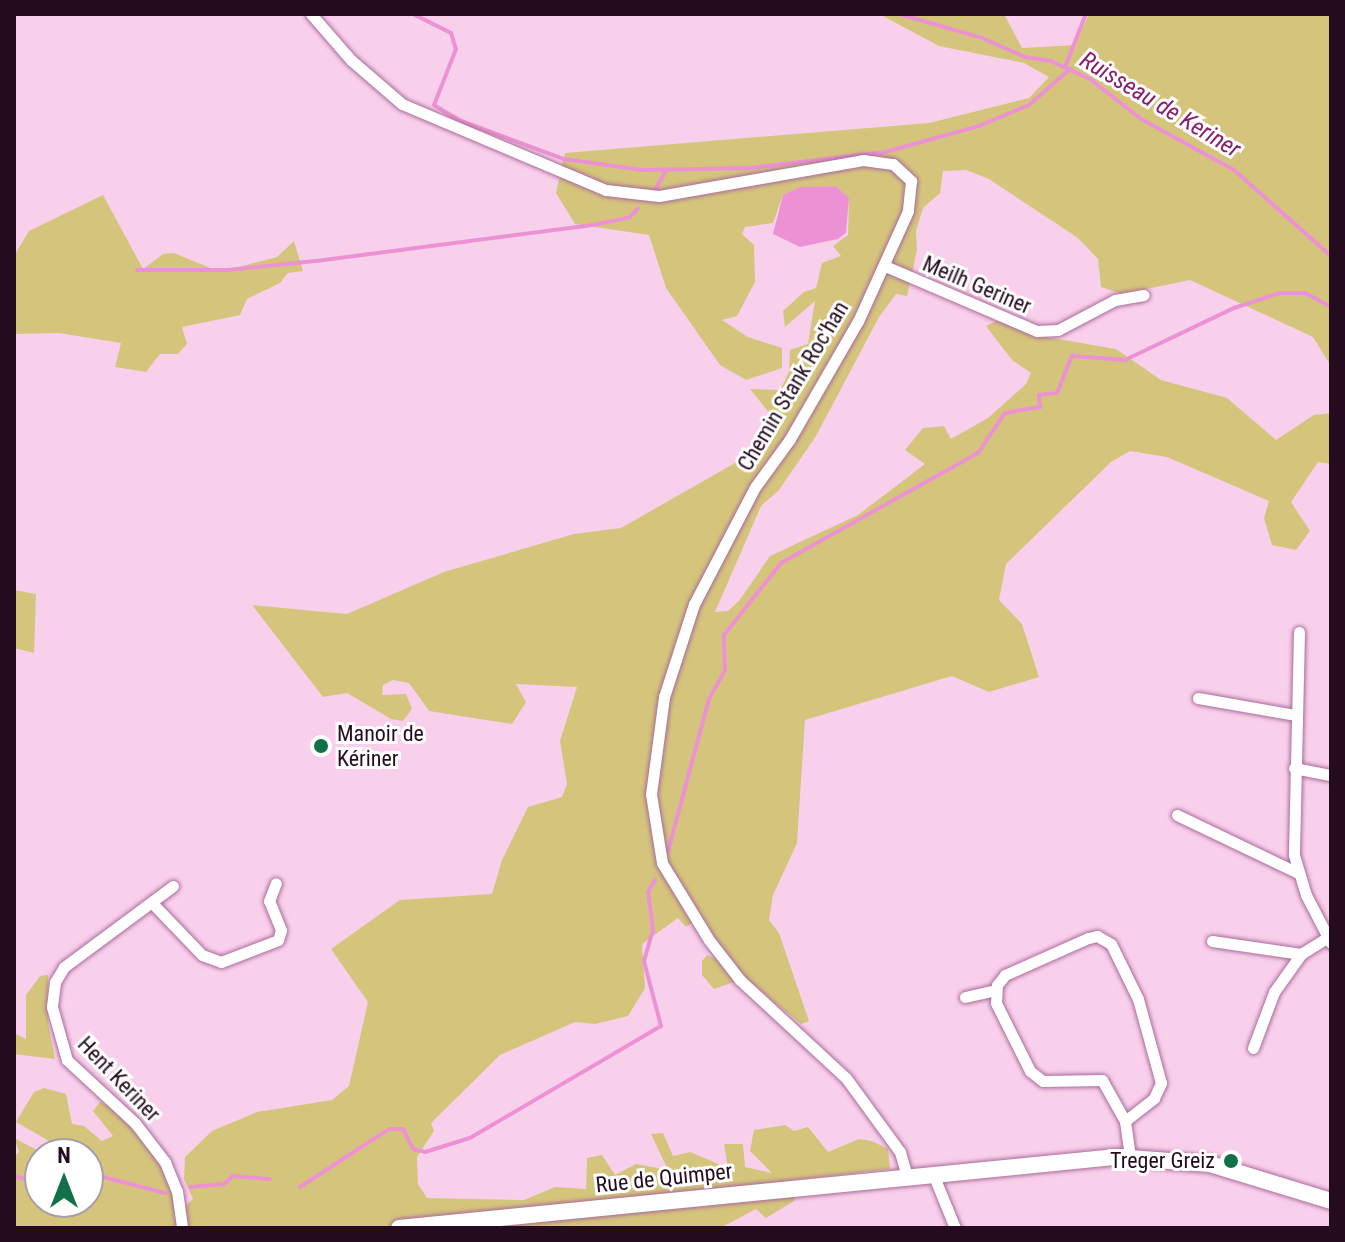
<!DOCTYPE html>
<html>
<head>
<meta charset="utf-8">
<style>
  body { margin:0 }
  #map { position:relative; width:1345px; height:1242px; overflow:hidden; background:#f9d0ec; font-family:"Roboto Condensed",sans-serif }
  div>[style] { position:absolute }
  .green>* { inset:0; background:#d5c57c }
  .water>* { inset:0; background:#ec92d4 }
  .stream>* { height:4px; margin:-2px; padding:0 2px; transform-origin:2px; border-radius:2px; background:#ec92d4 }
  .roads { filter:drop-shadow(0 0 2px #aa6c99) drop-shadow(0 0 2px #aa6c99) }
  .street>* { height:11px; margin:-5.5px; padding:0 5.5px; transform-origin:5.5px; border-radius:5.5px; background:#fff }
  .secondary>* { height:16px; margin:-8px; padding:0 8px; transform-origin:8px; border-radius:8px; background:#fff }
  .dots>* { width:22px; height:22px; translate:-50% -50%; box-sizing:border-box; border:4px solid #fff; border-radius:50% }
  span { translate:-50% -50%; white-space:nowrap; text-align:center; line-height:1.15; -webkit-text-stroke:6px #fff; paint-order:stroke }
  .street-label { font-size:22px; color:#240c1e }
  .poi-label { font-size:22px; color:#240c1e }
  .left { translate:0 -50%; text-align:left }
  .right { translate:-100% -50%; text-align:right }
  .water-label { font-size:24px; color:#851d71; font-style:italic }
  .frame { position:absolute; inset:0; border:16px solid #240c1e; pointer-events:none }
  .north { position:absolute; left:24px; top:1138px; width:80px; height:80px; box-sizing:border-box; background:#fff; border:2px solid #a79ea5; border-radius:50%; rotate:0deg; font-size:22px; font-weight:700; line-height:32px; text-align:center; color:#240c1e }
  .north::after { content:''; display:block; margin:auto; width:28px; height:36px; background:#117045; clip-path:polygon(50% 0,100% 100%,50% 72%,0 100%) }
</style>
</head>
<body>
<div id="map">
  <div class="green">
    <i style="clip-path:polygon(879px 14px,1004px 14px,1022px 48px,1075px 45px,1089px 14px,1331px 14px,1331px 366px,1313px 337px,1190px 280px,1122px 294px,1101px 287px,1098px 259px,1078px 238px,989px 179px,966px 170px,943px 171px,940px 193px,923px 208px,916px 231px,917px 250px,907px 296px,896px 294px,879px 317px,816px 436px,779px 490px,761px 506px,715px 612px,728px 611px,739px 601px,770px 556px,858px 515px,925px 464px,905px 450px,923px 428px,944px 426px,951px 439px,988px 418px,1026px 384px,1031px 373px,1012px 360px,986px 326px,996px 321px,1040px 336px,1116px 349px,1161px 380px,1227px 398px,1276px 440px,1314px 415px,1331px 413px,1331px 464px,1318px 462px,1291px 502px,1310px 531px,1296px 550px,1272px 545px,1264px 518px,1269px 501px,1167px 457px,1130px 451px,1111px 462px,1006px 564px,999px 600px,1022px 624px,1039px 677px,989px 692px,952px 676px,805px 720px,797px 843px,773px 895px,769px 920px,779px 933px,809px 1021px,801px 1024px,745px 978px,714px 989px,702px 975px,702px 961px,707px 955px,719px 960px,696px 920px,686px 927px,678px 918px,642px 944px,645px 988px,628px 1016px,595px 1024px,575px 1022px,500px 1055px,431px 1123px,434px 1131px,417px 1157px,418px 1184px,427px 1198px,524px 1200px,555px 1187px,586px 1189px,587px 1158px,602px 1155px,615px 1175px,636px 1164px,668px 1170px,651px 1134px,663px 1133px,673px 1156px,690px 1152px,728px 1168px,724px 1144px,743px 1144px,745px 1167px,772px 1173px,750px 1151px,754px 1130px,785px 1125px,794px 1131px,808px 1127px,828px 1152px,859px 1139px,872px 1141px,888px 1149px,890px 1169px,786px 1181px,797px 1193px,794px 1201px,766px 1218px,756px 1209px,722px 1227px,14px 1228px,14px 1157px,19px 1152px,14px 1138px,39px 1151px,40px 1202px,88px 1202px,88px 1154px,57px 1154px,49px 1141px,16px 1122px,34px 1092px,44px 1088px,66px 1094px,72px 1124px,84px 1126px,102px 1141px,113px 1136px,93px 1111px,100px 1102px,114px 1108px,142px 1136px,185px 1206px,193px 1199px,184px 1179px,185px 1157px,212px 1131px,257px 1112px,332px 1100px,349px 1086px,368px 1002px,331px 949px,400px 900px,492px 894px,502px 860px,528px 807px,562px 797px,567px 784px,560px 741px,577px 687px,516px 684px,526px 702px,512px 724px,429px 711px,409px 683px,393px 680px,383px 685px,382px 695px,406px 694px,412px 709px,403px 721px,391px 719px,347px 693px,323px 697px,252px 605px,347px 614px,444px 572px,574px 534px,621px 528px,742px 459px,757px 444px,771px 415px,750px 389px,780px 390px,789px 372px,790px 350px,808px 344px,815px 301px,785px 327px,783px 311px,804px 292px,816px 288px,822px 263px,841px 256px,833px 246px,848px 235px,849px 198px,836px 186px,800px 188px,783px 195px,773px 223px,745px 227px,742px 234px,754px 245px,755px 282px,737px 316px,722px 320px,748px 337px,782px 348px,782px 368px,746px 380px,720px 365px,666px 288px,649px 235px,575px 224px,556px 193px,565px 153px,929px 123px,1029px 98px,1049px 77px,1024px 63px,939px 46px)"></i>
    <i style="clip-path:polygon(103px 195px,143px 269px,163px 254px,174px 253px,220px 272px,277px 257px,294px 241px,303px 271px,288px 273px,280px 283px,247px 299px,240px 315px,182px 327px,187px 344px,178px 354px,160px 354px,146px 372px,115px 367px,121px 343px,59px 333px,14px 334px,14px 256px,29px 231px)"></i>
    <i style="clip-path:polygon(14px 590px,36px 594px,34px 653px,14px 648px)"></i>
    <i style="clip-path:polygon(48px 975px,48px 1023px,55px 1059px,14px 1054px,14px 1033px,26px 1039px,26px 995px,40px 976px)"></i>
  </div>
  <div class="water">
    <i style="clip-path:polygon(836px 186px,849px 198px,846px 233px,838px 239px,800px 247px,773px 234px,783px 195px,800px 187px)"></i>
  </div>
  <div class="stream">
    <i style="left:413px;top:14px;width:42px;rotate:26.6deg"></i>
    <i style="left:451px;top:33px;width:17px;rotate:73deg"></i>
    <i style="left:456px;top:49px;width:60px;rotate:111.4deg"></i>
    <i style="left:434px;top:105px;width:31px;rotate:31deg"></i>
    <i style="left:461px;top:121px;width:110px;rotate:20.3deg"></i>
    <i style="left:564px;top:159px;width:79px;rotate:8deg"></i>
    <i style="left:642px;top:170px;width:107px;rotate:-1.1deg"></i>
    <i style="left:749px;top:168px;width:137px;rotate:-6.7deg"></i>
    <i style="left:885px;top:152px;width:98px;rotate:-15.5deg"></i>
    <i style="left:979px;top:126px;width:54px;rotate:-22.8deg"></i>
    <i style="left:1029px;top:105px;width:55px;rotate:-41.3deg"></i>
    <i style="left:899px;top:14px;width:86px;rotate:16.1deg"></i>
    <i style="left:982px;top:38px;width:47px;rotate:23.8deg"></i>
    <i style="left:1025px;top:57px;width:26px;rotate:9deg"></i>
    <i style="left:1051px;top:61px;width:43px;rotate:24.8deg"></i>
    <i style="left:1090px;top:79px;width:65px;rotate:38.1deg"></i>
    <i style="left:1141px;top:119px;width:106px;rotate:28.7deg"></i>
    <i style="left:1234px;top:170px;width:130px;rotate:41.6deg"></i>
    <i style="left:1065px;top:67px;width:57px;rotate:-68.4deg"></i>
    <i style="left:654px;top:192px;width:25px;rotate:-61deg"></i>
    <i style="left:137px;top:270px;width:90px"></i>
    <i style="left:227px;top:270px;width:89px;rotate:-5.8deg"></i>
    <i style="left:316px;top:261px;width:279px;rotate:-7.4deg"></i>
    <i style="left:593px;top:225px;width:38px;rotate:-12deg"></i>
    <i style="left:630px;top:217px;width:12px;rotate:-48deg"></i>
    <i style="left:668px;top:851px;width:157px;rotate:-74.9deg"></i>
    <i style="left:709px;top:699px;width:33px;rotate:-61deg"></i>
    <i style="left:725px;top:670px;width:35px;rotate:-92deg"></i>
    <i style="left:724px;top:635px;width:92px;rotate:-51.6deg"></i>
    <i style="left:781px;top:563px;width:226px;rotate:-29.2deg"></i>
    <i style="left:978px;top:453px;width:48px;rotate:-56deg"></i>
    <i style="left:1005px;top:413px;width:36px;rotate:-10deg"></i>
    <i style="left:1040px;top:407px;width:12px;rotate:-95deg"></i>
    <i style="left:1039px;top:395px;width:18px;rotate:-6deg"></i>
    <i style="left:1057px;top:393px;width:40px;rotate:-68deg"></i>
    <i style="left:1072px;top:356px;width:53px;rotate:4.3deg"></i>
    <i style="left:1125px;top:360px;width:121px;rotate:-25.5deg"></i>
    <i style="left:1234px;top:308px;width:48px;rotate:-18.1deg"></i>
    <i style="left:1280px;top:293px;width:25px"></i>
    <i style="left:1305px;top:293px;width:30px;rotate:28deg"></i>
    <i style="left:88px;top:1173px;width:80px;rotate:14.6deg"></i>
    <i style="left:14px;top:1176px;width:27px;rotate:15deg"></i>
    <i style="left:190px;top:1187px;width:34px;rotate:-5deg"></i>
    <i style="left:224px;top:1184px;width:12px;rotate:-42deg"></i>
    <i style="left:233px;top:1176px;width:37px;rotate:5deg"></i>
    <i style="left:300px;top:1187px;width:106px;rotate:-33.1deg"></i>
    <i style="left:389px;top:1129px;width:14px"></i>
    <i style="left:403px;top:1129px;width:22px;rotate:63deg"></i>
    <i style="left:413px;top:1149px;width:12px;rotate:14deg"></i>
    <i style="left:425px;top:1152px;width:47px;rotate:-17.3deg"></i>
    <i style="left:470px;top:1138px;width:221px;rotate:-30.4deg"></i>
    <i style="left:661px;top:1026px;width:67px;rotate:-104.7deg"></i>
    <i style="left:644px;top:961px;width:32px;rotate:-74deg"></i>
    <i style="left:653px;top:930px;width:38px;rotate:-97deg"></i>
    <i style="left:648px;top:892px;width:14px;rotate:-60deg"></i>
  </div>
  <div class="roads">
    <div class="street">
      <i style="left:311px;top:14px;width:61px;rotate:49deg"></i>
      <i style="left:351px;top:60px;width:67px;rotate:40.8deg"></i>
      <i style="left:402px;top:104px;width:221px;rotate:22.9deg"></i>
      <i style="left:606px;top:190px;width:53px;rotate:6.5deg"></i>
      <i style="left:659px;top:196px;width:207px;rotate:-10deg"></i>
      <i style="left:863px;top:160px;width:30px;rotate:8deg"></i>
      <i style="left:893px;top:164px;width:25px;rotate:43deg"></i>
      <i style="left:911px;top:181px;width:30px;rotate:96deg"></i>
      <i style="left:908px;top:211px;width:121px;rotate:114.4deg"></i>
      <i style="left:858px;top:321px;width:136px;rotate:120deg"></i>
      <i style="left:790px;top:439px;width:59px;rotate:126.1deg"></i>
      <i style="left:755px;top:487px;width:132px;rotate:117.5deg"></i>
      <i style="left:694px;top:604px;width:98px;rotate:107.9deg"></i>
      <i style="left:664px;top:697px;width:98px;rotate:97.6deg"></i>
      <i style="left:651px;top:794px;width:70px;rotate:80.9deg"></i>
      <i style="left:662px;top:863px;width:90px;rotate:58.6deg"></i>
      <i style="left:709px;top:940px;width:51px;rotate:52.2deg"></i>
      <i style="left:740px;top:980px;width:144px;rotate:42.8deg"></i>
      <i style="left:846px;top:1078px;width:92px;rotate:53.9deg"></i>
      <i style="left:900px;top:1152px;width:25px;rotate:74deg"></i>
      <i style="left:885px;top:266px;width:165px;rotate:23.2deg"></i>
      <i style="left:1037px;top:331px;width:21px;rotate:-3deg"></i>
      <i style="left:1058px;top:330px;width:64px;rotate:-27.8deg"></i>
      <i style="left:1115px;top:300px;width:29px;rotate:-10deg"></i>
      <i style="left:1299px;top:632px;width:223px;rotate:91.3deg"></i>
      <i style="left:1294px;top:855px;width:42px;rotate:73.3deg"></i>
      <i style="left:1306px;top:895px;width:54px;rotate:62.5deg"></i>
      <i style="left:1198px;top:698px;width:98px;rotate:9.9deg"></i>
      <i style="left:1294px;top:768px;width:38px;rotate:11deg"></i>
      <i style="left:1177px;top:815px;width:134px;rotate:25.6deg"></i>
      <i style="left:173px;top:886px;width:136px;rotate:143.4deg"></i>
      <i style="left:64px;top:967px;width:17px;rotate:121deg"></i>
      <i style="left:55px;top:982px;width:25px;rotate:97deg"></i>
      <i style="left:52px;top:1007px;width:55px;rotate:74.2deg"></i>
      <i style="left:67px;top:1060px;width:93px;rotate:42.8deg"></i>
      <i style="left:135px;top:1123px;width:49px;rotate:52.4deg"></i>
      <i style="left:165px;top:1162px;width:31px;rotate:68deg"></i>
      <i style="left:177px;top:1191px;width:37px;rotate:82deg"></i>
      <i style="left:154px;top:905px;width:69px;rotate:46.2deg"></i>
      <i style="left:202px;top:955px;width:20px;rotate:20deg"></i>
      <i style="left:221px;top:962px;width:61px;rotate:-21.1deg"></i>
      <i style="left:278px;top:940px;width:10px;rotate:-73deg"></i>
      <i style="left:281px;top:930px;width:31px;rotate:-112deg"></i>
      <i style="left:269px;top:901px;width:19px;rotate:-69deg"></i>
      <i style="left:1212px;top:941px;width:90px;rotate:8.3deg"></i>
      <i style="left:965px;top:997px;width:31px;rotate:-13deg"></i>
      <i style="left:1253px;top:1048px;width:60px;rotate:-69.4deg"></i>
      <i style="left:1274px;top:992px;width:47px;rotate:-54.6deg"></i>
      <i style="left:1301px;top:954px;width:36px;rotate:-32deg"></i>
      <i style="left:1125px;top:1121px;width:37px;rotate:-38deg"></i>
      <i style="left:1154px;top:1098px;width:17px;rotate:-65deg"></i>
      <i style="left:1161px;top:1083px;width:87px;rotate:-105.3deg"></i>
      <i style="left:1138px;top:999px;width:61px;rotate:-116.1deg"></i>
      <i style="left:1111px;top:944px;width:16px;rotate:-150deg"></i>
      <i style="left:1097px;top:936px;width:9px;rotate:167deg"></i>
      <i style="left:1088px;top:938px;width:91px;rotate:156deg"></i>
      <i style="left:1005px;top:975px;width:13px;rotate:129deg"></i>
      <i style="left:997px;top:985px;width:18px;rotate:93deg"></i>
      <i style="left:996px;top:1003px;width:76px;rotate:63.4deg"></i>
      <i style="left:1030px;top:1071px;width:16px;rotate:38deg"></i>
      <i style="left:1043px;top:1081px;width:59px;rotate:-1deg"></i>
      <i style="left:1102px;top:1080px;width:47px;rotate:60.7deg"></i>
      <i style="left:1125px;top:1121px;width:36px;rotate:82deg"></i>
      <i style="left:933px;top:1174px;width:58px;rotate:67.8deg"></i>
    </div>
    <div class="secondary">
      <i style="left:399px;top:1228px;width:721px;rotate:-5.66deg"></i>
      <i style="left:1116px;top:1157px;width:94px;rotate:4.3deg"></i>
      <i style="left:1210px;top:1164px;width:127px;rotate:17deg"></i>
    </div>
  </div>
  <div class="dots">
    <i style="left:321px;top:746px;background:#117045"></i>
    <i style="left:1231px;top:1161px;background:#117045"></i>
  </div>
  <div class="street-label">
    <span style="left:977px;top:285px;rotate:23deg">Meilh Geriner</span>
    <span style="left:793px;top:386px;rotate:-59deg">Chemin Stank Roc'han</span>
    <span style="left:119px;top:1079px;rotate:46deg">Hent Keriner</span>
    <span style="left:664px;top:1178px;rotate:-6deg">Rue de Quimper</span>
  </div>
  <div class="poi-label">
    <span class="left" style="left:337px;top:746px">Manoir de<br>Kériner</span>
    <span class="right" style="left:1215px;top:1161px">Treger Greiz</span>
  </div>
  <div class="water-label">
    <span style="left:1160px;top:105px;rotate:31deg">Ruisseau de Keriner</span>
  </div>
  <div class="frame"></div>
  <div class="north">N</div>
</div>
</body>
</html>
